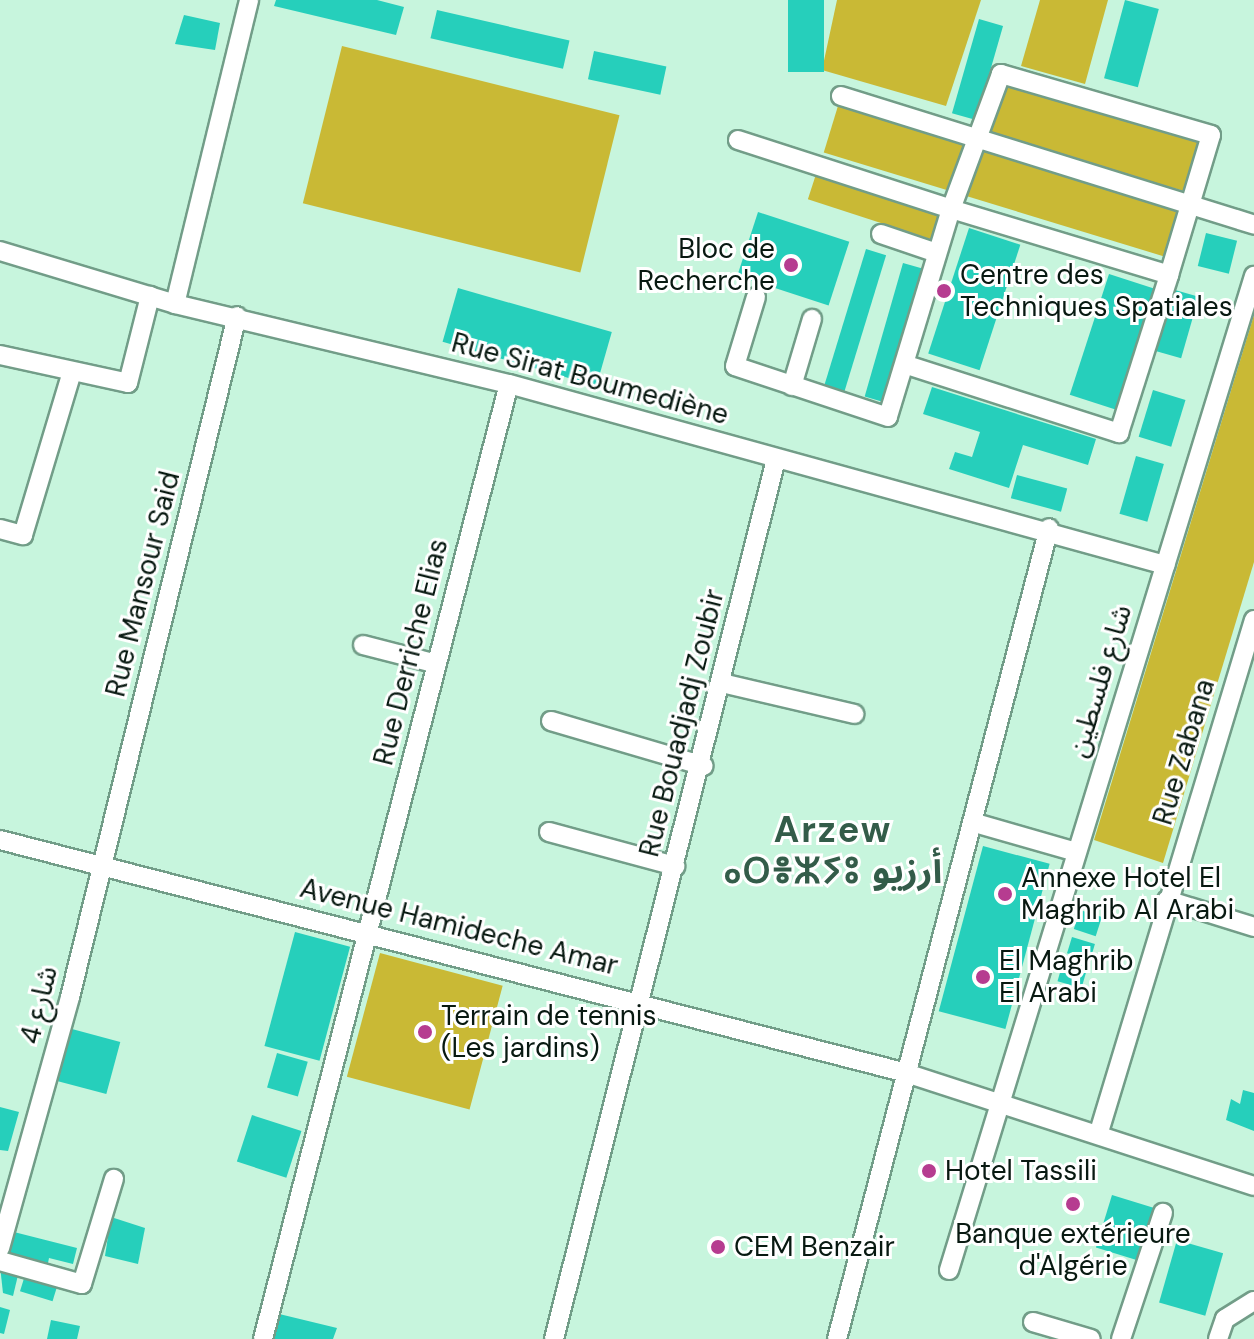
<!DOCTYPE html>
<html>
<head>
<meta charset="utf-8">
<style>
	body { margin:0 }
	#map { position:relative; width:1254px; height:1339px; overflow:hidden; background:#c7f5dd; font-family:"DM Sans","Noto Sans Arabic","Noto Sans Tifinagh",sans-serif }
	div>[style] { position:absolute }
	.green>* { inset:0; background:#c9b935; transform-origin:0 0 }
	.building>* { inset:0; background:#26cfbb; transform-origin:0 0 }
	.roads { filter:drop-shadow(2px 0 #729d88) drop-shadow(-2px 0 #729d88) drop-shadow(0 2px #729d88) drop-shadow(0 -2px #729d88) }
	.minor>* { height:18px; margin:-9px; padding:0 9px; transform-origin:9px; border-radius:9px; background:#fff }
	.dots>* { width:22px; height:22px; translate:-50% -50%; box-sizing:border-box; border:4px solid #fff; border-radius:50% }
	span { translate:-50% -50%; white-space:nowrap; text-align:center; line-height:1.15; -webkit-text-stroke:6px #fff; paint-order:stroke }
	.poi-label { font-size:28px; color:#081911 }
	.right { translate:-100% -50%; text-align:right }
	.left { translate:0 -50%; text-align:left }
	.street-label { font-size:28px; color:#081911 }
	.district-label { font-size:36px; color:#335c49; font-weight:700; letter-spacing:2px }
</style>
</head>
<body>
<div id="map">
	<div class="green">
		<i style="clip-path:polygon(837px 0,981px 0,946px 106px,822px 70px)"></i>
		<i style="clip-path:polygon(1040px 0,1108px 0,1085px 84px,1021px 66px)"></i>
		<i style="left:342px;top:46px;width:286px;height:162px;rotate:14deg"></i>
		<i style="left:1001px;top:74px;width:219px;height:62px;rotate:16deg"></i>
		<i style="left:841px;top:96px;width:368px;height:59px;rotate:17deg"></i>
		<i style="left:819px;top:165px;width:139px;height:36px;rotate:18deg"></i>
		<i style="clip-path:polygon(1254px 315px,1254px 562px,1163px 863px,1094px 840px)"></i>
		<i style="left:380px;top:953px;width:127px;height:128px;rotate:15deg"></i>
	</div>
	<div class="building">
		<i style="clip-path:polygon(276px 0,377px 0,404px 7px,396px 35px,274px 6px)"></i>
		<i style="left:788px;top:0;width:36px;height:72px"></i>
		<i style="left:1125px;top:0;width:35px;height:81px;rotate:15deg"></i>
		<i style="left:437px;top:10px;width:136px;height:29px;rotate:13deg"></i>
		<i style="clip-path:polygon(184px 15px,220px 23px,215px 50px,175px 44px)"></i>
		<i style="left:979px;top:19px;width:25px;height:98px;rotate:16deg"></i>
		<i style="left:594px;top:51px;width:74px;height:29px;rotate:12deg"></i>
		<i style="left:758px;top:212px;width:96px;height:67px;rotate:18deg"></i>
		<i style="left:969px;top:228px;width:54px;height:132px;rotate:18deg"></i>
		<i style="left:1206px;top:233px;width:32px;height:34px;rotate:14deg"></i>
		<i style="left:866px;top:249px;width:21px;height:143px;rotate:17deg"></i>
		<i style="left:903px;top:263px;width:22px;height:139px;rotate:16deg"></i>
		<i style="left:1109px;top:274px;width:48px;height:127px;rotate:18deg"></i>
		<i style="left:458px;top:288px;width:160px;height:56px;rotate:16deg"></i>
		<i style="left:1168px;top:288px;width:32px;height:64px;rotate:16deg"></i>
		<i style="clip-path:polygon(932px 387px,1096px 439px,1088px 465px,1023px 445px,1009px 488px,949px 469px,955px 452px,972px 457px,980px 432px,923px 414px)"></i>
		<i style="left:1153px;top:390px;width:34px;height:49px;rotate:17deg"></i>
		<i style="left:1136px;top:456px;width:29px;height:60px;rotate:16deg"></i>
		<i style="left:1017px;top:475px;width:52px;height:24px;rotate:15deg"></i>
		<i style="left:983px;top:846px;width:69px;height:171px;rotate:15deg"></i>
		<i style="left:1080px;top:910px;width:23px;height:20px;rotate:18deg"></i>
		<i style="left:295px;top:932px;width:57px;height:118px;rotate:15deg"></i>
		<i style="left:1072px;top:937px;width:24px;height:17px;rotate:17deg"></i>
		<i style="left:1063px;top:962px;width:25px;height:20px;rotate:16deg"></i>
		<i style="left:72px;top:1029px;width:50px;height:54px;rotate:15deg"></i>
		<i style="left:277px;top:1053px;width:32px;height:36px;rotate:16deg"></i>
		<i style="clip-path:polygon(1243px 1090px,1254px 1093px,1254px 1131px,1226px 1120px,1231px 1099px,1240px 1104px)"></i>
		<i style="clip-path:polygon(0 1107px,19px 1112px,8px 1151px,0 1150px)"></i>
		<i style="left:252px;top:1115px;width:52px;height:49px;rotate:18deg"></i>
		<i style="left:1112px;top:1195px;width:45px;height:55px;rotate:17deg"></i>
		<i style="clip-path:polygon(111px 1217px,145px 1228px,138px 1264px,105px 1256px)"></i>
		<i style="clip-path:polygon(10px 1231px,77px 1248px,73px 1264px,49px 1258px,47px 1268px,3px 1257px)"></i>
		<i style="left:1177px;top:1240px;width:48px;height:65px;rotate:16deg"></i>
		<i style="clip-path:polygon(0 1266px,19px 1271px,13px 1296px,3px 1293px)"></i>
		<i style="left:25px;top:1275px;width:34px;height:17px;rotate:17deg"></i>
		<i style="clip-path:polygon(0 1307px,10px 1310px,4px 1334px,0 1333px)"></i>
		<i style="clip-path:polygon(271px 1312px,337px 1328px,333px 1339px,265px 1339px)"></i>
		<i style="clip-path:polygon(51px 1320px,80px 1326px,77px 1339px,47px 1339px)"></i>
	</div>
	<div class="roads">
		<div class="minor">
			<i style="left:841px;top:96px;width:433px;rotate:17.3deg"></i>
			<i style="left:738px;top:140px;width:224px;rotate:17.9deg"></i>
			<i style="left:951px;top:209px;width:228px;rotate:16.8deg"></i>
			<i style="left:1169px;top:275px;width:146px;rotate:-73.3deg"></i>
			<i style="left:1211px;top:135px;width:219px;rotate:-163.8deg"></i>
			<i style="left:1001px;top:74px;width:144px;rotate:110.3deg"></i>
			<i style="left:951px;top:209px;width:217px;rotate:106.9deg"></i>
			<i style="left:888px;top:417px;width:161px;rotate:-161.6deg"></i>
			<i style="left:735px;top:366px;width:72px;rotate:-73.1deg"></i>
			<i style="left:881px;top:234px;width:59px;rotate:18.7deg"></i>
			<i style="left:0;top:251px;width:183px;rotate:16.8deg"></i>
			<i style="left:175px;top:304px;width:343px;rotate:13.5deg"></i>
			<i style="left:509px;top:384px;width:681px;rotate:15.42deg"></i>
			<i style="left:175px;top:304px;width:313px;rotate:-76.3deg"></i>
			<i style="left:0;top:355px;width:131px;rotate:12.3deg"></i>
			<i style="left:128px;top:383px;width:90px;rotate:-75.8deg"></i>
			<i style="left:907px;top:365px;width:223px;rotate:17.8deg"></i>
			<i style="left:1119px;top:433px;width:166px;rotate:-72.4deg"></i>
			<i style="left:792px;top:386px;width:70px;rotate:-73.4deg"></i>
			<i style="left:0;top:529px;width:24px;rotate:15deg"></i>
			<i style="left:23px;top:535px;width:167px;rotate:-73.3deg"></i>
			<i style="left:363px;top:645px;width:76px;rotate:14.4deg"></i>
			<i style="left:722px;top:683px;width:136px;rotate:13.2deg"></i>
			<i style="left:551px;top:721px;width:159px;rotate:16.4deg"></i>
			<i style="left:975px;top:823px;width:105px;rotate:16deg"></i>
			<i style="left:549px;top:832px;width:131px;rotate:15.1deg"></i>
			<i style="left:0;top:840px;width:932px;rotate:14.41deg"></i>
			<i style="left:903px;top:1072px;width:369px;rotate:18deg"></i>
			<i style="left:1167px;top:900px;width:91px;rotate:17.2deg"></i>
			<i style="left:1099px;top:1132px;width:535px;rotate:-73.16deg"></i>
			<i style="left:0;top:1248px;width:261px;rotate:-74.4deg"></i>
			<i style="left:70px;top:997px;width:701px;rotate:-76.22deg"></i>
			<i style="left:0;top:1261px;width:85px;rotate:15.7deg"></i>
			<i style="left:82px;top:1284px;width:110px;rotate:-73.1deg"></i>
			<i style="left:949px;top:1270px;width:1040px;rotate:-72.94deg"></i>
			<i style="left:1033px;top:1322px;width:60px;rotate:16.3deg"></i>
			<i style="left:263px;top:1339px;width:986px;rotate:-75.56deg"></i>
			<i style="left:554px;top:1339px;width:908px;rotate:-75.84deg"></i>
			<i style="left:837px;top:1339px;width:838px;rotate:-75.35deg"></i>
			<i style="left:1121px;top:1339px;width:133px;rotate:-71.6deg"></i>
			<i style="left:1218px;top:1339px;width:21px;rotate:-71deg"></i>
			<i style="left:1225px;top:1319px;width:34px;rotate:-32deg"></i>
		</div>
	</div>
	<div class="dots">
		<i style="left:791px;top:265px;background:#b63c90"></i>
		<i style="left:944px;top:291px;background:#b63c90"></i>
		<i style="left:1005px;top:894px;background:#b63c90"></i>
		<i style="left:983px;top:977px;background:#b63c90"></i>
		<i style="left:425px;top:1032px;background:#b63c90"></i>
		<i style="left:929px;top:1171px;background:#b63c90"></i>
		<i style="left:1073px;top:1204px;background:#b63c90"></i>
		<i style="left:718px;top:1247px;background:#b63c90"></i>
	</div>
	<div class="poi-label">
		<span class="right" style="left:775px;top:265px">Bloc de<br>Recherche</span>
		<span class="left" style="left:960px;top:291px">Centre des<br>Techniques Spatiales</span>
		<span class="left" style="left:1021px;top:894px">Annexe Hotel El<br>Maghrib Al Arabi</span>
		<span class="left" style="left:999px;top:977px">El Maghrib<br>El Arabi</span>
		<span class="left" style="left:441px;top:1032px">Terrain de tennis<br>(Les jardins)</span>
		<span class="left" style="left:945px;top:1171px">Hotel Tassili</span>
		<span style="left:1073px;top:1250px">Banque extérieure<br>d'Algérie</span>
		<span class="left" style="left:734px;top:1247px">CEM Benzair</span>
	</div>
	<div class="street-label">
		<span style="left:590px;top:379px;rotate:15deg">Rue Sirat Boumediène</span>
		<span style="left:143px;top:584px;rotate:-76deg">Rue Mansour Said</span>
		<span style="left:411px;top:652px;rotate:-76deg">Rue Derriche Elias</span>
		<span style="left:1100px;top:681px;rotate:-73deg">شارع فلسطين</span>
		<span style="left:682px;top:723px;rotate:-76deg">Rue Bouadjadj Zoubir</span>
		<span style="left:1184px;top:752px;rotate:-73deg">Rue Zabana</span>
		<span style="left:459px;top:927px;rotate:14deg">Avenue Hamideche Amar</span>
		<span style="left:39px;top:1005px;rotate:-76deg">شارع 4</span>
	</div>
	<div class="district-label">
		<span style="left:833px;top:850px">Arzew<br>ⴰⵔⴻⵣⵢⵓ أرزيو</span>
	</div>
</div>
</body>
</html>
